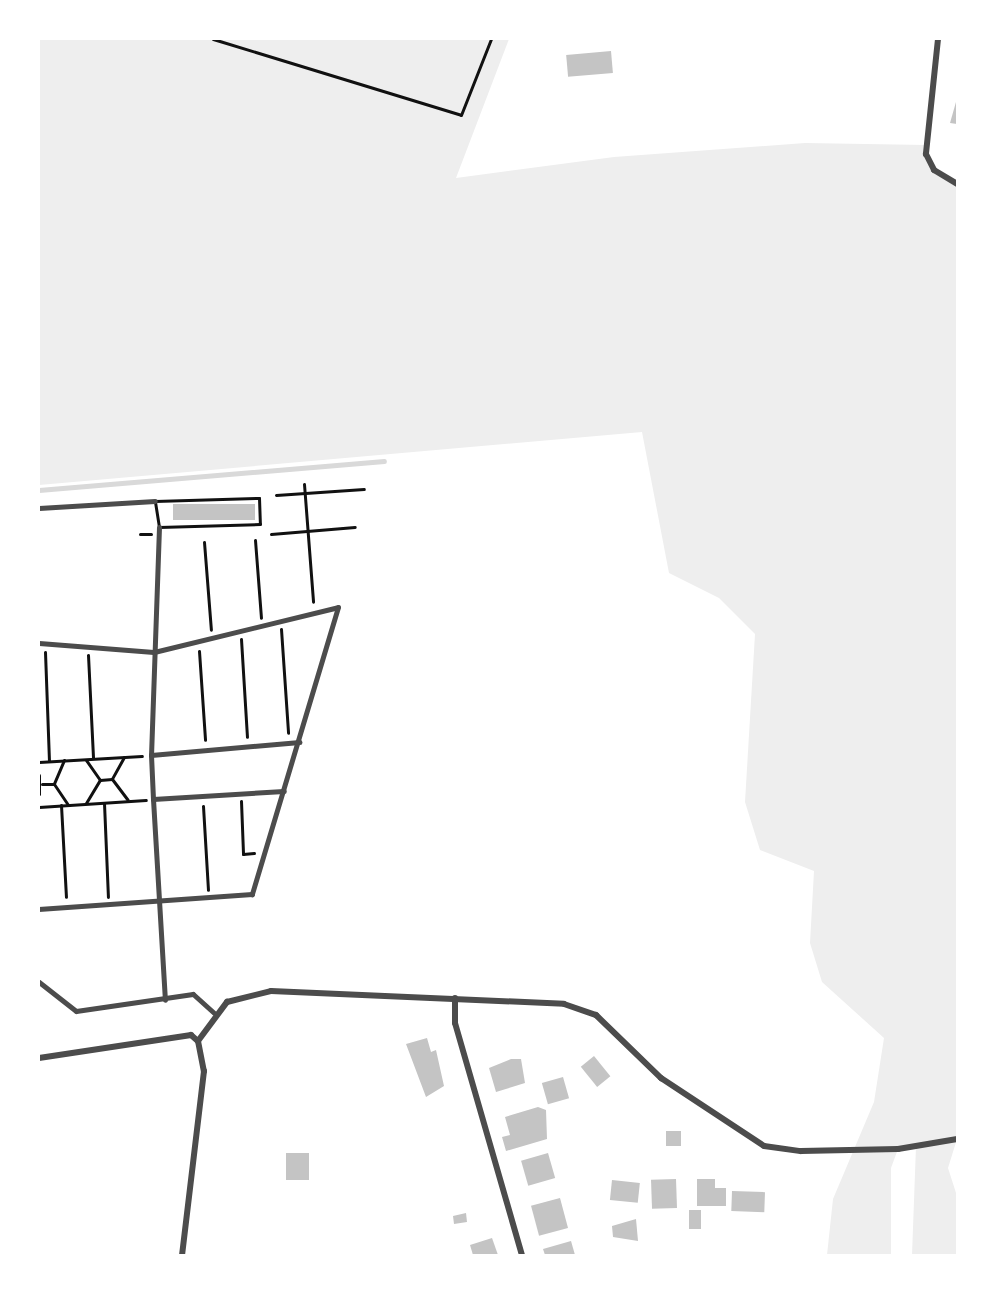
<!DOCTYPE html>
<html>
<head>
<meta charset="utf-8">
<style>
	body { margin:0 }
	#map { position:relative; width:996px; height:1294px; overflow:hidden; background:#fff; font-family:"Libre Baskerville",serif }
	div>[style] { position:absolute }
	.green>* { inset:0; background:#eee }
	.stream>* { height:4.5px; margin:-2.25px; padding:0 2.25px; transform-origin:2.25px; border-radius:2.25px; background:#d9d9d9 }
	.building>* { inset:0; background:#c4c4c4; transform-origin:0 0 }
	.path>* { height:3px; margin:-1.5px; padding:0 1.5px; transform-origin:1.5px; border-radius:1.5px; background:#111 }
	.pedestrian>* { height:5px; margin:-2.5px; padding:0 2.5px; transform-origin:2.5px; border-radius:2.5px; background:#4c4c4c }
	.minor>* { height:6px; margin:-3px; padding:0 3px; transform-origin:3px; border-radius:3px; background:#4c4c4c }
	span { translate:-50% -50%; white-space:nowrap; text-align:center; line-height:1.15; -webkit-text-stroke:6px #fff; paint-order:stroke }
	.frame { position:absolute; inset:0; border:40px solid #fff; pointer-events:none }
</style>
</head>
<body>
<div id="map">
	<div class="green">
		<i style="clip-path:polygon(39px 39px,509px 39px,456px 178px,614px 157px,805px 143px,926px 145px,934px 170px,957px 184px,957px 1139px,948px 1168px,957px 1196px,957px 1255px,912px 1255px,916px 1146px,898px 1149px,891px 1168px,891px 1255px,827px 1255px,833px 1199px,874px 1102px,884px 1038px,822px 982px,810px 943px,814px 871px,760px 850px,745px 802px,755px 634px,719px 598px,669px 573px,642px 432px,39px 485px)"></i>
	</div>
	<div class="stream">
		<i style="left:39px;top:490px;width:346px;rotate:-4.8deg"></i>
	</div>
	<div class="building">
		<i style="left:611px;top:51px;width:22px;height:45px;rotate:85deg"></i>
		<i style="clip-path:polygon(956px 102px,957px 102px,957px 124px,950px 123px)"></i>
		<i style="left:255px;top:504px;width:16px;height:82px;rotate:90deg"></i>
		<i style="clip-path:polygon(427px 1038px,431px 1052px,436px 1050px,444px 1086px,426px 1097px,406px 1044px)"></i>
		<i style="left:594px;top:1056px;width:26px;height:17px;rotate:51deg"></i>
		<i style="clip-path:polygon(511px 1059px,521px 1059px,525px 1083px,496px 1092px,489px 1068px)"></i>
		<i style="left:563px;top:1077px;width:22px;height:22px;rotate:74deg"></i>
		<i style="clip-path:polygon(538px 1107px,546px 1110px,547px 1139px,506px 1151px,502px 1137px,510px 1135px,505px 1117px)"></i>
		<i style="left:666px;top:1131px;width:15px;height:15px"></i>
		<i style="left:286px;top:1153px;width:23px;height:27px"></i>
		<i style="left:548px;top:1153px;width:26px;height:28px;rotate:74deg"></i>
		<i style="left:676px;top:1179px;width:29px;height:25px;rotate:88deg"></i>
		<i style="clip-path:polygon(697px 1179px,715px 1179px,715px 1188px,726px 1188px,726px 1206px,697px 1206px)"></i>
		<i style="left:612px;top:1180px;width:28px;height:20px;rotate:6deg"></i>
		<i style="left:732px;top:1191px;width:33px;height:20px;rotate:2deg"></i>
		<i style="left:560px;top:1198px;width:31px;height:30px;rotate:75deg"></i>
		<i style="left:689px;top:1210px;width:12px;height:19px"></i>
		<i style="clip-path:polygon(466px 1213px,467px 1222px,454px 1224px,453px 1216px)"></i>
		<i style="clip-path:polygon(636px 1219px,638px 1241px,613px 1237px,612px 1226px)"></i>
		<i style="clip-path:polygon(492px 1238px,498px 1255px,473px 1255px,470px 1245px)"></i>
		<i style="clip-path:polygon(571px 1241px,575px 1255px,545px 1255px,543px 1249px)"></i>
	</div>
	<div class="path">
		<i style="left:213px;top:39px;width:259px;rotate:17deg"></i>
		<i style="left:461px;top:115px;width:82px;rotate:-68.5deg"></i>
		<i style="left:304px;top:484px;width:118px;rotate:85.6deg"></i>
		<i style="left:276px;top:495px;width:88px;rotate:-3.9deg"></i>
		<i style="left:259px;top:498px;width:26px;rotate:88deg"></i>
		<i style="left:260px;top:524px;width:101px;rotate:178.3deg"></i>
		<i style="left:159px;top:527px;width:26px;rotate:-99deg"></i>
		<i style="left:155px;top:501px;width:104px;rotate:-1.7deg"></i>
		<i style="left:140px;top:534px;width:11px"></i>
		<i style="left:271px;top:534px;width:84px;rotate:-4.8deg"></i>
		<i style="left:255px;top:540px;width:78px;rotate:85.6deg"></i>
		<i style="left:204px;top:542px;width:88px;rotate:85.5deg"></i>
		<i style="left:281px;top:629px;width:104px;rotate:86.1deg"></i>
		<i style="left:241px;top:639px;width:98px;rotate:86.5deg"></i>
		<i style="left:199px;top:651px;width:89px;rotate:86.1deg"></i>
		<i style="left:45px;top:652px;width:109px;rotate:87.9deg"></i>
		<i style="left:88px;top:655px;width:103px;rotate:87.2deg"></i>
		<i style="left:124px;top:757px;width:25px;rotate:119deg"></i>
		<i style="left:112px;top:779px;width:26px;rotate:53deg"></i>
		<i style="left:64px;top:760px;width:26px;rotate:113deg"></i>
		<i style="left:54px;top:784px;width:25px;rotate:56deg"></i>
		<i style="left:39px;top:762px;width:103px;rotate:-3.3deg"></i>
		<i style="left:39px;top:775px;width:19px;rotate:90deg"></i>
		<i style="left:100px;top:780px;width:12px;rotate:-5deg"></i>
		<i style="left:42px;top:784px;width:12px"></i>
		<i style="left:241px;top:801px;width:53px;rotate:87.8deg"></i>
		<i style="left:243px;top:854px;width:11px;rotate:-5deg"></i>
		<i style="left:86px;top:803px;width:27px;rotate:-59deg"></i>
		<i style="left:100px;top:780px;width:24px;rotate:-125deg"></i>
		<i style="left:104px;top:803px;width:94px;rotate:87.6deg"></i>
		<i style="left:61px;top:805px;width:92px;rotate:86.9deg"></i>
		<i style="left:203px;top:806px;width:84px;rotate:86.6deg"></i>
		<i style="left:39px;top:807px;width:107px;rotate:-3.7deg"></i>
	</div>
	<div class="pedestrian">
		<i style="left:39px;top:508px;width:116px;rotate:-3.5deg"></i>
		<i style="left:159px;top:527px;width:228px;rotate:92deg"></i>
		<i style="left:151px;top:755px;width:149px;rotate:-5deg"></i>
		<i style="left:39px;top:643px;width:115px;rotate:4.5deg"></i>
		<i style="left:154px;top:652px;width:189px;rotate:-13.7deg"></i>
		<i style="left:338px;top:607px;width:300px;rotate:106.7deg"></i>
		<i style="left:252px;top:894px;width:214px;rotate:176deg"></i>
		<i style="left:151px;top:755px;width:44px;rotate:87.4deg"></i>
		<i style="left:153px;top:799px;width:131px;rotate:-3.5deg"></i>
		<i style="left:153px;top:799px;width:201px;rotate:86.6deg"></i>
		<i style="left:39px;top:982px;width:47px;rotate:38.1deg"></i>
		<i style="left:76px;top:1011px;width:118px;rotate:-8.3deg"></i>
		<i style="left:193px;top:994px;width:28px;rotate:42deg"></i>
	</div>
	<div class="minor">
		<i style="left:938px;top:39px;width:116px;rotate:96deg"></i>
		<i style="left:926px;top:154px;width:18px;rotate:63deg"></i>
		<i style="left:934px;top:170px;width:27px;rotate:31deg"></i>
		<i style="left:455px;top:998px;width:25px;rotate:90deg"></i>
		<i style="left:455px;top:1023px;width:241px;rotate:73.9deg"></i>
		<i style="left:198px;top:1041px;width:49px;rotate:-53.4deg"></i>
		<i style="left:227px;top:1002px;width:45px;rotate:-14deg"></i>
		<i style="left:271px;top:991px;width:293px;rotate:2.5deg"></i>
		<i style="left:564px;top:1004px;width:34px;rotate:19deg"></i>
		<i style="left:596px;top:1015px;width:91px;rotate:44.1deg"></i>
		<i style="left:661px;top:1078px;width:123px;rotate:33.4deg"></i>
		<i style="left:764px;top:1146px;width:37px;rotate:8deg"></i>
		<i style="left:801px;top:1151px;width:97px;rotate:-1.2deg"></i>
		<i style="left:898px;top:1149px;width:60px;rotate:-9.6deg"></i>
		<i style="left:39px;top:1058px;width:154px;rotate:-8.6deg"></i>
		<i style="left:191px;top:1035px;width:9px;rotate:41deg"></i>
		<i style="left:198px;top:1041px;width:31px;rotate:79deg"></i>
		<i style="left:204px;top:1071px;width:185px;rotate:96.8deg"></i>
	</div>
	<div class="frame"></div>
</div>
</body>
</html>
